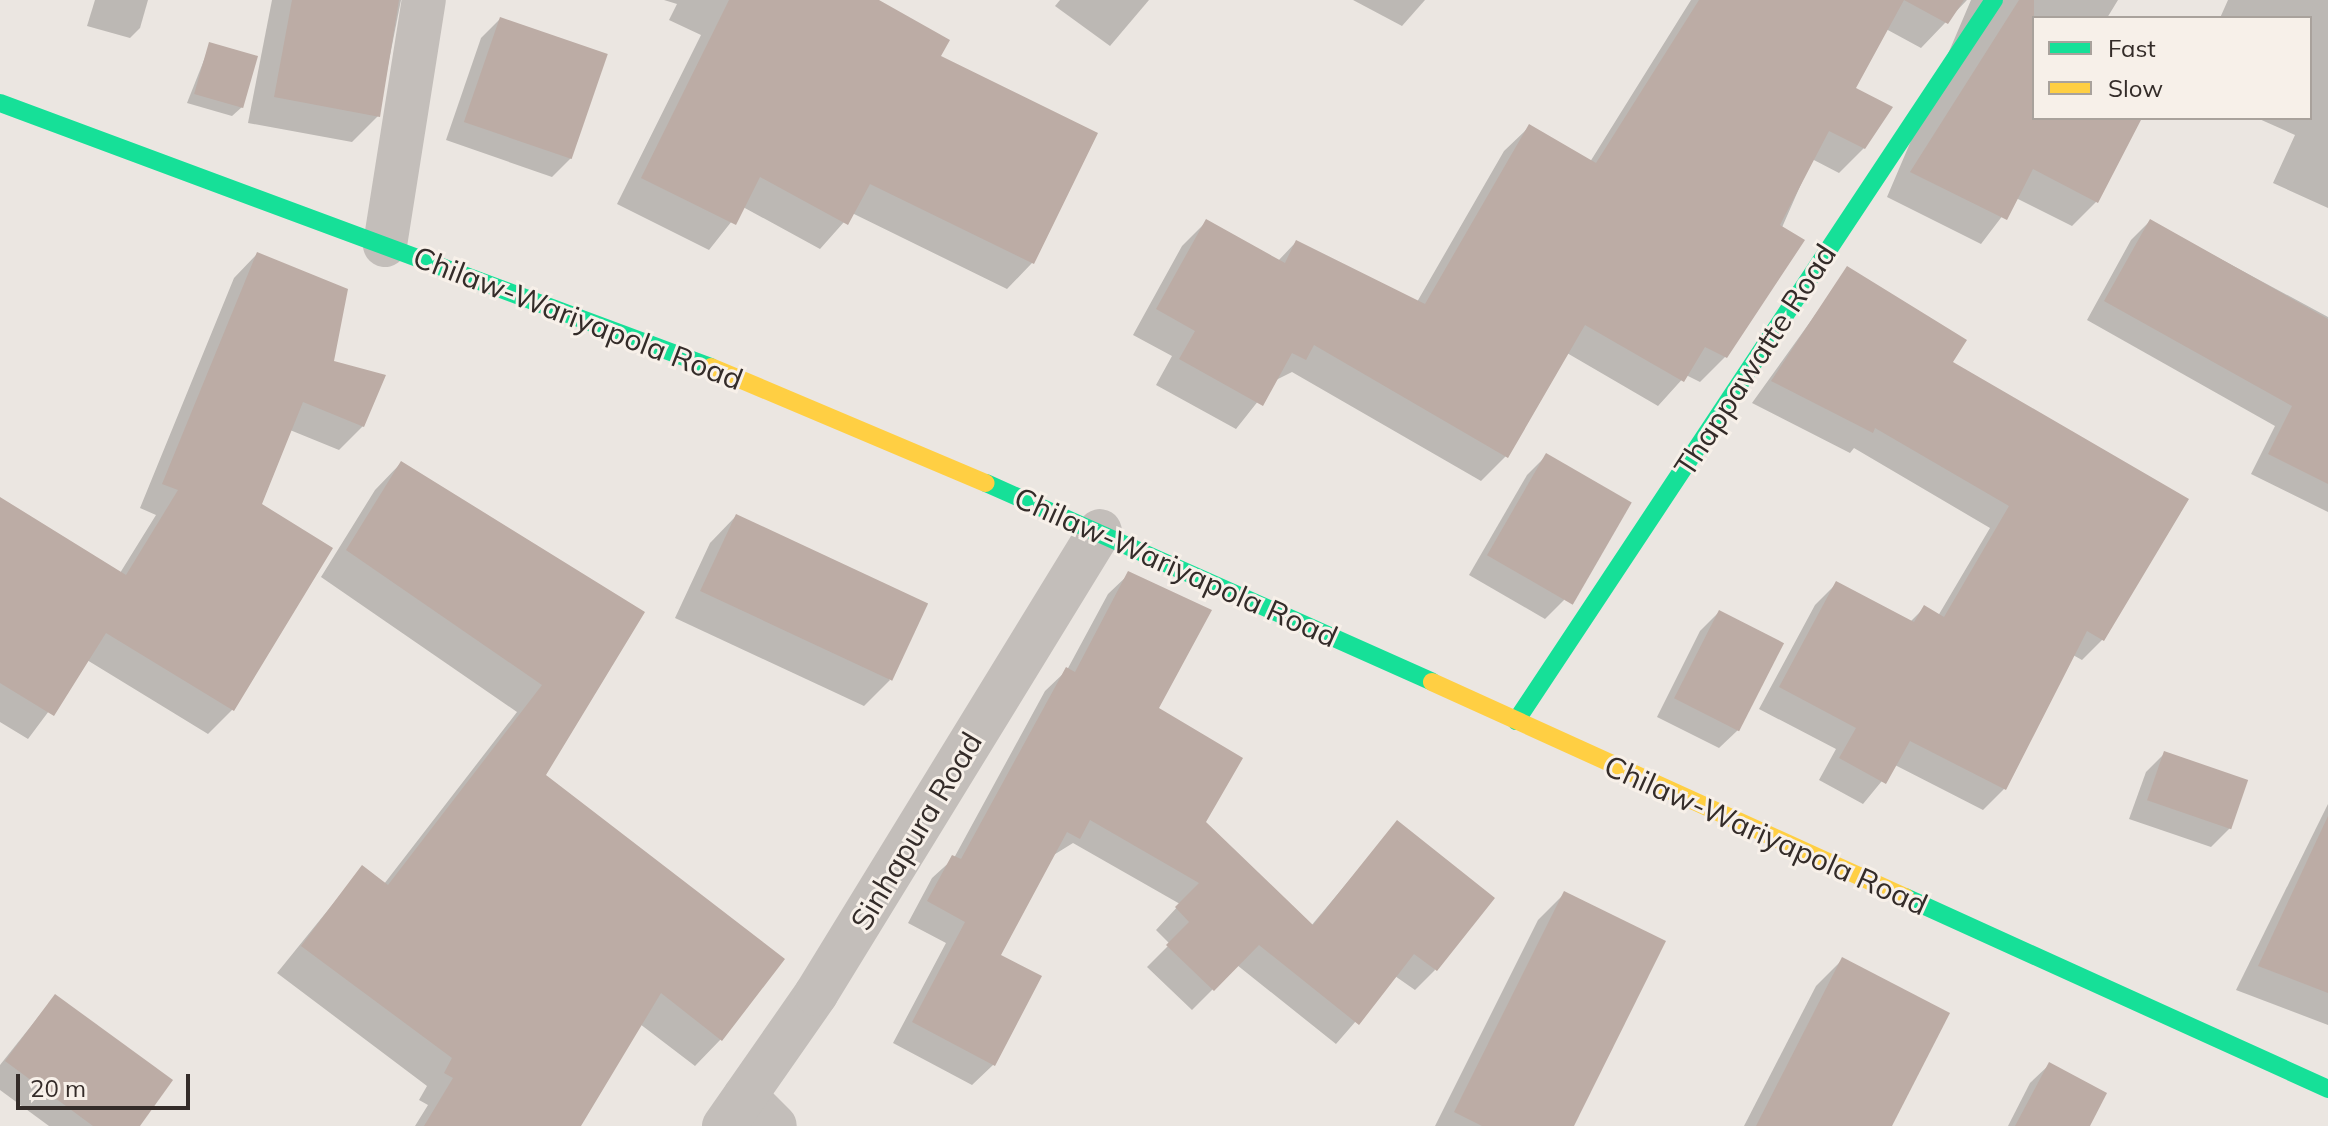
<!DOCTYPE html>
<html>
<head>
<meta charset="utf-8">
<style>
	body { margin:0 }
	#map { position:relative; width:2328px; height:1126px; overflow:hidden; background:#ebe6e1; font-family:Mulish,sans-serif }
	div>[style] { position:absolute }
	.shadow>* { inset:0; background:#0003 }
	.building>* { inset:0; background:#bcaca5; transform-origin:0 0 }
	.street>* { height:44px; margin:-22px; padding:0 22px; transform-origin:22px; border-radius:22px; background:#c3beba }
	.fast>* { height:18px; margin:-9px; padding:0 9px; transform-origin:9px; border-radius:9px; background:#16e098 }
	.slow>* { height:18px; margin:-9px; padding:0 9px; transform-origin:9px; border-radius:9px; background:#ffcf43 }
	span { translate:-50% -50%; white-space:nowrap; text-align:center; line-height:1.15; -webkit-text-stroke:6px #f7f0e9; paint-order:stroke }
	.street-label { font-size:30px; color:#342c29 }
	.legend { position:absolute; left:2032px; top:16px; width:280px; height:104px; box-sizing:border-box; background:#f7f0e9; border:2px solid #a9a29c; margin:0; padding:10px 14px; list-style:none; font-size:24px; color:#342c29 }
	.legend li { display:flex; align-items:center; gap:16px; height:40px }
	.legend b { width:40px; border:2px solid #a9a29c }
	.scale { position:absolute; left:16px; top:1074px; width:174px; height:36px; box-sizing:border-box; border:4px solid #342c29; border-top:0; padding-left:10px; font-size:24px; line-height:28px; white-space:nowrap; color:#342c29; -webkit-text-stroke:6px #f7f0e9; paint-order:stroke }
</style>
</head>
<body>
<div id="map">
	<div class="shadow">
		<i style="clip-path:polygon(95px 0,148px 0,140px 28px,130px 38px,87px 26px)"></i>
		<i style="clip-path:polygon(272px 0,401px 0,378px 116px,352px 142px,248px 123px)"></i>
		<i style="clip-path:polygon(664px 0,875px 0,938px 57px,1095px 134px,1032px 263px,1007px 289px,852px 213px,820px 249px,743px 207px,709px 250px,617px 204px,701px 35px,669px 20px,677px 4px)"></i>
		<i style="clip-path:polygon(1060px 0,1149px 0,1110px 46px,1055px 6px)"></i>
		<i style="clip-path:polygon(1353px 0,1425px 0,1402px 26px)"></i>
		<i style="clip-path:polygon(1691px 0,1967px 0,1921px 48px,1886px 29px,1853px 89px,1864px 148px,1839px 173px,1812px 159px,1725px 357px,1700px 382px,1686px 375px,1658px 406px,1567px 353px,1506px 456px,1481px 481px,1292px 372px,1274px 381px,1236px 429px,1156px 385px,1172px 356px,1133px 335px,1182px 246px,1207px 221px,1278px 261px,1296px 242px,1417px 302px,1504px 151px,1529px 127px,1590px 162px)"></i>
		<i style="clip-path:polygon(1971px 0,2118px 0,2107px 18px,2034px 18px,2034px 118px,2124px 118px,2097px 201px,2072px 226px,2016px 198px,1981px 244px,1887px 197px)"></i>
		<i style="clip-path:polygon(2228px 0,2328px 0,2328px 208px,2273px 183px,2295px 135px,2257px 118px,2310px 118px,2310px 18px,2220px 18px)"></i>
		<i style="clip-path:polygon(500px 19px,571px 158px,552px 177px,446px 140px,481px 38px)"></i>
		<i style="clip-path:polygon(210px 45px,242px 107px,232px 116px,187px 103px)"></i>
		<i style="clip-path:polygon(2150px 221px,2328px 317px,2328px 512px,2251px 474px,2275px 426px,2087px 320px,2131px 240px)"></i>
		<i style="clip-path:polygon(257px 254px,332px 363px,363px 426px,339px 450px,290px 430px,259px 505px,331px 549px,232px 710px,208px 734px,87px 660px,28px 739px,0 722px,0 502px,120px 573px,156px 515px,140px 508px,234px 278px)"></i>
		<i style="clip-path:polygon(1848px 269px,1951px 362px,2103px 639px,2082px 660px,2073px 655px,2004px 789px,1983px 810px,1895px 765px,1863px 804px,1819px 780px,1836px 749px,1759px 709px,1815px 605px,1836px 584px,1910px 622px,1924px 608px,1938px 616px,1990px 528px,1854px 448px,1850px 453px,1752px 403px)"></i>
		<i style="clip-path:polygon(1546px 456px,1564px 600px,1545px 619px,1469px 575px,1527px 475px)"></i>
		<i style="clip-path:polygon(401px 463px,643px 612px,543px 776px,721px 1039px,695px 1066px,640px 1024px,578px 1126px,415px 1126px,428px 1105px,419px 1100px,427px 1086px,277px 973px,362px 868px,384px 884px,517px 712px,321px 577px,375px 490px)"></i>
		<i style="clip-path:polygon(736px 516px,890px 680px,864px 706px,675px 618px,710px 543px)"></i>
		<i style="clip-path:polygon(1129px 574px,1156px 709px,1203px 822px,1311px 926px,1397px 823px,1435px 970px,1415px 990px,1395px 976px,1336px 1044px,1237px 965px,1192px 1010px,1147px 967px,1170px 944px,1156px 930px,1180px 904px,1073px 843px,1052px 856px,999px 956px,993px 1065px,972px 1085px,893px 1043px,946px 943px,908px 923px,932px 878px,954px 858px,1045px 691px,1067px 670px,1108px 594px)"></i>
		<i style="clip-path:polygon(1719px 612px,1738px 730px,1719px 748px,1657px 717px,1700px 631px)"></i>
		<i style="clip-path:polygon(2165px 753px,2230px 828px,2211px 847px,2129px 819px,2146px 772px)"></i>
		<i style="clip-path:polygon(2328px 804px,2328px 1025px,2236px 990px)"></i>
		<i style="clip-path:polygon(1564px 894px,1571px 1126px,1435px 1126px,1538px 920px)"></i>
		<i style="clip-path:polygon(1842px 960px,1890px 1126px,1744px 1126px,1816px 986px)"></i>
		<i style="clip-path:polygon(55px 996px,137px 1126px,49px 1126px,0 1090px,0 1065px)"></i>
		<i style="clip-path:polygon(2049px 1065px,2087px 1126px,2008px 1126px,2030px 1083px)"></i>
	</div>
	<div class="building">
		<i style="clip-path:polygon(292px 0,399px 0,380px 117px,274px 97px)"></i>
		<i style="clip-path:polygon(729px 0,879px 0,950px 40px,941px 56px,1098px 133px,1034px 264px,870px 184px,848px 225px,760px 177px,736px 225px,641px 178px)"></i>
		<i style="clip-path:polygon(1699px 0,1964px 0,1948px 24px,1904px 0,1856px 88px,1893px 107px,1865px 149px,1829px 131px,1780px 225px,1805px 240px,1727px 358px,1705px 347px,1684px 382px,1585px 325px,1508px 458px,1314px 345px,1306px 360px,1292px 353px,1263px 406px,1179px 359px,1195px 331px,1156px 309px,1206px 219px,1285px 263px,1296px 240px,1425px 304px,1529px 124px,1596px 163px)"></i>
		<i style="clip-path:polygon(2019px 0,2034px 0,2034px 118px,2142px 118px,2098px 203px,2033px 169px,2007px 220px,1910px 172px)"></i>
		<i style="left:500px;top:17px;width:114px;height:111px;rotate:19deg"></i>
		<i style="left:209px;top:42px;width:51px;height:54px;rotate:16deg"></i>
		<i style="clip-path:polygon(2150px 219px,2328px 319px,2328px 484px,2268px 454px,2292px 406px,2104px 301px)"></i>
		<i style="clip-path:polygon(257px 252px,348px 289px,334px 361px,386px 375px,364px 427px,303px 402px,262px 504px,333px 548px,234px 711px,106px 633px,54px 716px,0 683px,0 497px,126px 575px,178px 490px,162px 484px)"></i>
		<i style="clip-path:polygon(1847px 266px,1967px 340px,1953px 362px,2189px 499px,2104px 641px,2087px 631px,2006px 790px,1910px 741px,1886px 784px,1839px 758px,1856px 728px,1779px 687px,1836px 581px,1914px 622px,1924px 605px,1944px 617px,2009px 506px,1875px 428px,1873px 433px,1771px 381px)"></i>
		<i style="left:1546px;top:453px;width:99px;height:118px;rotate:30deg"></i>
		<i style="clip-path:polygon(401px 461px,645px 612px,546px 775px,785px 959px,722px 1041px,661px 993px,581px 1126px,424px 1126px,453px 1078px,444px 1073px,452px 1058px,301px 946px,362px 865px,388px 885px,542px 685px,346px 550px)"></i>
		<i style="left:736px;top:514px;width:212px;height:85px;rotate:25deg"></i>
		<i style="clip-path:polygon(1128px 571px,1212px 610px,1159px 708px,1243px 758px,1206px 822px,1313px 925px,1397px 820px,1495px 898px,1437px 971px,1414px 954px,1359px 1025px,1259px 945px,1214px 991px,1166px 945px,1189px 922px,1175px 907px,1199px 883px,1090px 820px,1080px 839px,1067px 832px,1001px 955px,1042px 976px,995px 1066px,912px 1022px,965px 922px,927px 901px,952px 855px,961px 859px,1066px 667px,1075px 672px)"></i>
		<i style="left:1719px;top:610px;width:73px;height:99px;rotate:27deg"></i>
		<i style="left:2164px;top:751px;width:89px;height:52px;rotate:19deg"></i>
		<i style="clip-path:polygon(2328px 816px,2328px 993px,2258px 966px)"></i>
		<i style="clip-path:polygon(1564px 891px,1666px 941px,1574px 1126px,1482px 1126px,1454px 1112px)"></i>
		<i style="clip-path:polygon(1842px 957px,1950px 1013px,1892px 1126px,1756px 1126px)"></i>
		<i style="clip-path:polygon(55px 994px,173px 1080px,140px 1126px,93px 1126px,5px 1061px)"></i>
		<i style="clip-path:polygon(2049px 1062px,2107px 1093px,2090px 1126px,2015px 1126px)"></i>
	</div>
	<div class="street">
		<i style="left:385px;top:245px;width:248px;rotate:-81deg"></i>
		<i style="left:745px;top:1096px;width:42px;rotate:45deg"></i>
		<i style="left:724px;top:1126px;width:161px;rotate:-55.1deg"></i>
		<i style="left:816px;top:994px;width:543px;rotate:-58.48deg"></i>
	</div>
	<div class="fast">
		<i style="left:0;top:103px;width:758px;rotate:20.37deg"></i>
		<i style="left:986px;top:483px;width:488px;rotate:24deg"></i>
		<i style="left:1516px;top:721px;width:865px;rotate:-56.46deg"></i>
		<i style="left:1905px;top:897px;width:465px;rotate:24.4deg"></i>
	</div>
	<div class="slow">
		<i style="left:711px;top:367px;width:298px;rotate:22.9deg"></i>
		<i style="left:1432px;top:682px;width:520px;rotate:24.44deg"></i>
	</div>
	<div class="street-label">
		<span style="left:578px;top:318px;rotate:21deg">Chilaw-Wariyapola Road</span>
		<span style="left:1755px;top:360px;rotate:-57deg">Thappawatte Road</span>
		<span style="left:1176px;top:567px;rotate:24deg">Chilaw-Wariyapola Road</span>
		<span style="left:916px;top:831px;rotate:-59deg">Sinhapura Road</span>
		<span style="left:1766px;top:835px;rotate:24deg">Chilaw-Wariyapola Road</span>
	</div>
	<ul class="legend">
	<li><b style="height:10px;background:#16e098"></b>Fast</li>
	<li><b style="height:10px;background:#ffcf43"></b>Slow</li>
	</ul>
	<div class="scale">20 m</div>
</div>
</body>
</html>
